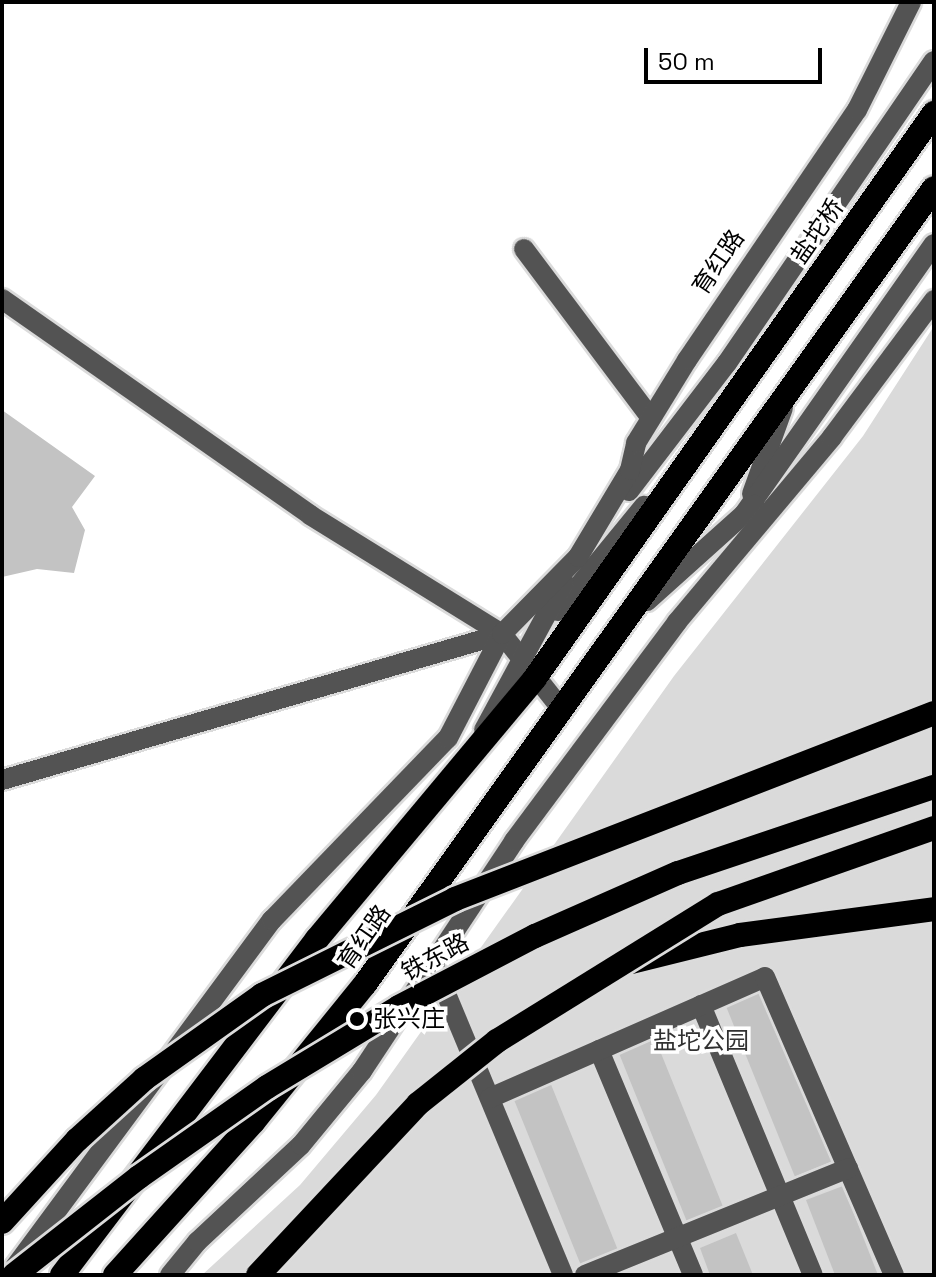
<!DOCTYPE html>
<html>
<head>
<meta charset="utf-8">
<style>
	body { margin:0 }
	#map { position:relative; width:936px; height:1277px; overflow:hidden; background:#fff; font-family:"Space Grotesk","Noto Sans SC",sans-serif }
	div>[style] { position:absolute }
	.green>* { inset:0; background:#dadada }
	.building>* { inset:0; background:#c3c3c3; transform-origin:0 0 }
	.roads { filter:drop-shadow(2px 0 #dbdbdb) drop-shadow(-2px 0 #dbdbdb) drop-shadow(0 2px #dbdbdb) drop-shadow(0 -2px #dbdbdb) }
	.minor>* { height:20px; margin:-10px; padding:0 10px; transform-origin:10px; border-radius:10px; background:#535353 }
	.highway>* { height:24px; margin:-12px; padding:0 12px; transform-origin:12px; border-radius:12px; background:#000 }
	.bridges { filter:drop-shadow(2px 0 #dbdbdb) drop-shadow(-2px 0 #dbdbdb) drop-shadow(0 2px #dbdbdb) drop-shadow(0 -2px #dbdbdb) }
	.highway-bridge>* { height:24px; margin:-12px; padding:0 12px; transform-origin:12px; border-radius:12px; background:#000 }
	.dots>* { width:22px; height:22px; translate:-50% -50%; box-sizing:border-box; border:4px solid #fff; border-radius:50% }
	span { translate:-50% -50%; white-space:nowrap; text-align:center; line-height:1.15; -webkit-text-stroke:7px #fff; paint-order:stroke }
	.street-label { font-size:24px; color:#000 }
	.poi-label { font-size:24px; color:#000 }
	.left { translate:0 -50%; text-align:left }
	.park-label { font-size:24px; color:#313131 }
	.frame { position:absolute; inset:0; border:4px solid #000; pointer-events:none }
	.scale { position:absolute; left:644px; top:48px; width:178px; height:36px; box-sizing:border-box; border:4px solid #000; border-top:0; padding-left:10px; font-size:24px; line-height:28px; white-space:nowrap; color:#000; -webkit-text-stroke:6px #fff; paint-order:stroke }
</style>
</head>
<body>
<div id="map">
	<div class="green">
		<i style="clip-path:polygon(934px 326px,934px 1275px,202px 1275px,300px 1185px,376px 1095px,674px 676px,863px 436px)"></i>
	</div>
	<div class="building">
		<i style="clip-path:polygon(2px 410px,95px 476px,72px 507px,85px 530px,74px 573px,37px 569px,2px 577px)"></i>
		<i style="left:763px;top:991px;width:184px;height:40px;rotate:68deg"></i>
		<i style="left:654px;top:1036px;width:184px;height:39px;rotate:68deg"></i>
		<i style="left:550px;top:1082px;width:184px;height:40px;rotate:68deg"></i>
		<i style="clip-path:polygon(843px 1186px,878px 1275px,835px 1275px,806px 1200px)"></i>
		<i style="clip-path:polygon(736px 1233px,753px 1275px,710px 1275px,700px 1248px)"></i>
	</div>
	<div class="roads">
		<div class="minor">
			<i style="left:524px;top:249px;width:211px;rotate:53.1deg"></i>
			<i style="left:2px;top:299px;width:376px;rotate:35deg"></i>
			<i style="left:310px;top:515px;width:226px;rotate:31.8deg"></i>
			<i style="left:502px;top:634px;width:92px;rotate:51.6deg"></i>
			<i style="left:629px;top:491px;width:161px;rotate:-52.6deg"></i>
			<i style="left:727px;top:363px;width:366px;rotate:-55.6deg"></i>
			<i style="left:752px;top:494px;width:91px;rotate:-70.2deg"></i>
			<i style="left:744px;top:514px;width:330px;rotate:-54.9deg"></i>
			<i style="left:647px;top:601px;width:144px;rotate:-41.9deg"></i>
			<i style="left:558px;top:611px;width:136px;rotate:-50.7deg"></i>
			<i style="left:484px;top:730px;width:168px;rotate:-61.6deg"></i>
			<i style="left:2px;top:780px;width:521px;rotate:-16.28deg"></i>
			<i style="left:437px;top:972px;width:328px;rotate:67.4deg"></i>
			<i style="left:701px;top:1005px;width:292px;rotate:67.5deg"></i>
			<i style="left:599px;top:1050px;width:244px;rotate:67.3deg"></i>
			<i style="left:490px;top:1098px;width:300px;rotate:-23.7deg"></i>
			<i style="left:765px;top:977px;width:325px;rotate:66.6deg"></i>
			<i style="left:15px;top:1267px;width:432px;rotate:-53.5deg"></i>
			<i style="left:272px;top:920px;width:253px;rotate:-46deg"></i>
			<i style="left:448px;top:738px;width:117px;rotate:-62.6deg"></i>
			<i style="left:502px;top:634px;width:108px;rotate:-45.4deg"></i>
			<i style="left:578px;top:557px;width:101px;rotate:-59.1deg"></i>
			<i style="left:630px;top:470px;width:28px;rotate:-77deg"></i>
			<i style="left:636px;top:443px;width:97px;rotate:-58.4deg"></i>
			<i style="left:687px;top:360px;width:302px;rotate:-55.8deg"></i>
			<i style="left:857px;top:110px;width:121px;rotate:-63.4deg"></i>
			<i style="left:170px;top:1275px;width:43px;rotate:-50.7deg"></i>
			<i style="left:197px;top:1242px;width:142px;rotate:-43deg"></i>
			<i style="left:301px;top:1145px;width:96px;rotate:-50.5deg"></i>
			<i style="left:362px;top:1071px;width:276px;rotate:-56.5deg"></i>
			<i style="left:514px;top:841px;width:273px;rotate:-53.3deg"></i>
			<i style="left:677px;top:622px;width:241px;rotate:-50deg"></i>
			<i style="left:832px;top:437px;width:171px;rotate:-53.3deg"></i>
			<i style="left:585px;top:1275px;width:284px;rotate:-22.1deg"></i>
		</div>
		<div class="highway">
			<i style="left:631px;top:962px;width:112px;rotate:-13.9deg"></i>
			<i style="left:740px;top:935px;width:196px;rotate:-7.6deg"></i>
			<i style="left:62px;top:1275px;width:422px;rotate:-52.8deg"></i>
			<i style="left:317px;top:939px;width:340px;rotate:-50.1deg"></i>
			<i style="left:535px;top:678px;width:692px;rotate:-54.77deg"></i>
			<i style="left:115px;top:1275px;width:207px;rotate:-47.9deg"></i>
			<i style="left:254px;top:1121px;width:176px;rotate:-51deg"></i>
			<i style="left:365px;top:984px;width:978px;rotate:-54.44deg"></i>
		</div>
	</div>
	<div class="bridges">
		<div class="highway-bridge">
			<i style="left:2px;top:1222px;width:111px;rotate:-47.6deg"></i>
			<i style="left:77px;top:1140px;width:91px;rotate:-42.3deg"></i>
			<i style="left:144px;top:1079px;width:145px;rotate:-35.4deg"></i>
			<i style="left:262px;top:995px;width:216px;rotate:-26.4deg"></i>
			<i style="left:455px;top:899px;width:514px;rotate:-21.22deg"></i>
			<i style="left:14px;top:1275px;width:159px;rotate:-38.1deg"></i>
			<i style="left:139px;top:1177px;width:156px;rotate:-35.1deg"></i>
			<i style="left:267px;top:1087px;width:154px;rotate:-31.2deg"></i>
			<i style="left:399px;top:1007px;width:153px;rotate:-27.6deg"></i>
			<i style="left:535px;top:936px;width:156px;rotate:-23.8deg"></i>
			<i style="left:678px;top:873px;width:270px;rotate:-18.6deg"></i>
			<i style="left:258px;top:1275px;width:234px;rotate:-46.9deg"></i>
			<i style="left:418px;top:1104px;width:101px;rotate:-38.6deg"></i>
			<i style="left:497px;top:1041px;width:260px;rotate:-31.8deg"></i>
			<i style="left:718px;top:904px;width:229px;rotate:-19.4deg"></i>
		</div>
	</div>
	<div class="dots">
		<i style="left:357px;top:1019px;background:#000"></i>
	</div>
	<div class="street-label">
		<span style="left:817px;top:231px;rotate:-55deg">盐坨桥</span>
		<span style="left:718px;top:262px;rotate:-56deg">育红路</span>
		<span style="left:364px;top:937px;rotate:-55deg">育红路</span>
		<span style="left:435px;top:957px;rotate:-28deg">铁东路</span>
	</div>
	<div class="poi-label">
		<span class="left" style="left:373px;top:1019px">张兴庄</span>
	</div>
	<div class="park-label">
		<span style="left:701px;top:1041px">盐坨公园</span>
	</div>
	<div class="frame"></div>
	<div class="scale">50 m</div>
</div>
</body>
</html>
